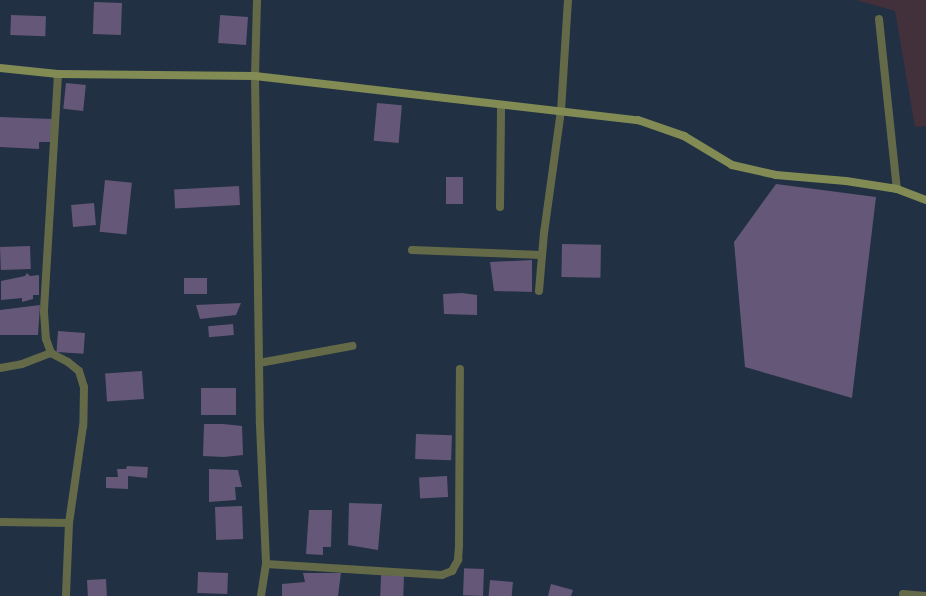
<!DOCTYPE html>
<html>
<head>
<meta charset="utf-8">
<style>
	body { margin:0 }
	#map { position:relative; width:926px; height:596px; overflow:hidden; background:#213043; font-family:"Exo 2",sans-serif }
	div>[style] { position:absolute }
	.education>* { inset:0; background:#42303a }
	.building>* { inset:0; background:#645778; transform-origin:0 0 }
	.street>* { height:8px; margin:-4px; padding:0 4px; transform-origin:4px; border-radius:4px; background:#646a48 }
	.secondary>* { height:8px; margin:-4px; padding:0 4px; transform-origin:4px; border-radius:4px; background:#828b54 }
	span { translate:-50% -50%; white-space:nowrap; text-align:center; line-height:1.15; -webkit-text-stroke:3.5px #213043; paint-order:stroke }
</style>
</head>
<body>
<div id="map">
	<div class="education">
		<i style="clip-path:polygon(856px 0,926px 0,926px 126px,915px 127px,895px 11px)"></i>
	</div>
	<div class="building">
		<i style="left:94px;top:2px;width:28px;height:32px;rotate:2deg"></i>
		<i style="left:11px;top:15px;width:35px;height:20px;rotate:2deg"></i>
		<i style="left:248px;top:17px;width:28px;height:28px;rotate:94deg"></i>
		<i style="left:66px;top:83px;width:20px;height:26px;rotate:6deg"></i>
		<i style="left:377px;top:103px;width:25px;height:38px;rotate:5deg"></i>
		<i style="clip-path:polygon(0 117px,52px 119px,51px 142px,39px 142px,39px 149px,0 147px)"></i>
		<i style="left:446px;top:177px;width:17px;height:27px"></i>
		<i style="left:105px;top:180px;width:27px;height:52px;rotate:6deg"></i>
		<i style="clip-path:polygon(776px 184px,876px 197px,852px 398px,745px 367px,734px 242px)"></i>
		<i style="left:239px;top:186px;width:19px;height:65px;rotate:87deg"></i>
		<i style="left:94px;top:203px;width:22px;height:23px;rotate:85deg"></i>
		<i style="left:562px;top:244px;width:39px;height:33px;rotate:1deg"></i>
		<i style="left:30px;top:246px;width:23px;height:30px;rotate:88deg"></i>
		<i style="clip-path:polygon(532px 260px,532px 292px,494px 291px,490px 262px)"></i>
		<i style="clip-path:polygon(27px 273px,30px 276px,39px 275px,39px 295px,33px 295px,33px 299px,22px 302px,22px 298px,1px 300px,1px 281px,25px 276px)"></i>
		<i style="left:184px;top:278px;width:23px;height:16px"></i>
		<i style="clip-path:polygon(462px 293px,477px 295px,477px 315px,444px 314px,443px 294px)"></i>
		<i style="clip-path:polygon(241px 303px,236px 315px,200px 319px,196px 305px)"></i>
		<i style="clip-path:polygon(40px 305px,38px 335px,0 335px,0 310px)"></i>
		<i style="left:233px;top:324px;width:11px;height:25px;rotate:85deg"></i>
		<i style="left:58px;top:331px;width:27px;height:21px;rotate:4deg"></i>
		<i style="left:142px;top:371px;width:28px;height:37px;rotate:86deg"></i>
		<i style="left:201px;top:388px;width:35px;height:27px"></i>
		<i style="clip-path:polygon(204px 424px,223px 424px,242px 426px,243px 455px,224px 457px,203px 456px)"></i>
		<i style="left:416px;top:434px;width:36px;height:25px;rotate:2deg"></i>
		<i style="clip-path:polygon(127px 466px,148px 467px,147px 478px,128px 476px,128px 489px,106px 488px,106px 477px,118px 477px,117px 469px,126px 469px)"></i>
		<i style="clip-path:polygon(209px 469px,238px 470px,242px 487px,235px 487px,236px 500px,209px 502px)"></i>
		<i style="left:447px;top:476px;width:21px;height:28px;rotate:87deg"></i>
		<i style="clip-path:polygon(349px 503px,382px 504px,378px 550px,348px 545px)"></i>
		<i style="left:242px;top:506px;width:33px;height:27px;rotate:88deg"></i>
		<i style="clip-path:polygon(309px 510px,332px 510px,331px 547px,323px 547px,323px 555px,306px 554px)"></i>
		<i style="left:484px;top:569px;width:27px;height:20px;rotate:92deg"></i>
		<i style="left:198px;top:572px;width:30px;height:21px;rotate:2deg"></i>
		<i style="clip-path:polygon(303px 573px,341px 573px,338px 596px,282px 596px,282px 584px,305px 582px)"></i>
		<i style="left:381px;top:575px;width:23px;height:21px;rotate:2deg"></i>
		<i style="left:106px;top:579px;width:17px;height:19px;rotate:87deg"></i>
		<i style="left:490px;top:580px;width:23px;height:16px;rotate:5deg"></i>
		<i style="clip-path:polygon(551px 584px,573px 590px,571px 596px,548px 596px)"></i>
	</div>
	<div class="street">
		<i style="left:257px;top:0;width:76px;rotate:91.5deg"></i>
		<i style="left:255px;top:76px;width:349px;rotate:89.2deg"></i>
		<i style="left:260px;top:425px;width:139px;rotate:87.5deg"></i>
		<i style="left:266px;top:564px;width:32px;rotate:99deg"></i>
		<i style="left:879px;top:19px;width:171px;rotate:84deg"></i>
		<i style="left:58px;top:74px;width:238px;rotate:93.4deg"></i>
		<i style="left:44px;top:312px;width:27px;rotate:86deg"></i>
		<i style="left:46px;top:339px;width:15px;rotate:70deg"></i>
		<i style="left:51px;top:353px;width:19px;rotate:28deg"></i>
		<i style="left:68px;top:362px;width:14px;rotate:39deg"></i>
		<i style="left:79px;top:371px;width:17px;rotate:73deg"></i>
		<i style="left:84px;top:387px;width:39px;rotate:91deg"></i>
		<i style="left:83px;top:426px;width:98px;rotate:98.2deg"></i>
		<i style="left:69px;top:523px;width:73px;rotate:92.4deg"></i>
		<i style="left:500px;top:207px;width:102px;rotate:-89.4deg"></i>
		<i style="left:412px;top:250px;width:130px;rotate:2.2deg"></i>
		<i style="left:539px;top:291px;width:58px;rotate:-85.1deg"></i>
		<i style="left:544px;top:233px;width:123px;rotate:-82.1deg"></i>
		<i style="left:561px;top:111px;width:111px;rotate:-86.4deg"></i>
		<i style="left:259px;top:363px;width:95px;rotate:-10.4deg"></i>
		<i style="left:0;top:368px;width:22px;rotate:-10deg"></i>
		<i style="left:22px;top:364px;width:31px;rotate:-21deg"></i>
		<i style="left:0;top:522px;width:69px;rotate:0.8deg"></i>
		<i style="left:266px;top:564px;width:176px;rotate:3.6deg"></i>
		<i style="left:442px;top:575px;width:11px;rotate:-22deg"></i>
		<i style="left:452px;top:571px;width:13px;rotate:-61deg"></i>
		<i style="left:458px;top:560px;width:16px;rotate:-86deg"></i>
		<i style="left:459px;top:544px;width:175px;rotate:-89.7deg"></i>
		<i style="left:903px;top:594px;width:23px;rotate:5deg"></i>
	</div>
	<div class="secondary">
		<i style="left:0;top:68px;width:58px;rotate:5.9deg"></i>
		<i style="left:58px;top:74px;width:197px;rotate:0.6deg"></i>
		<i style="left:255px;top:76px;width:386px;rotate:6.6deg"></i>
		<i style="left:638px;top:120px;width:49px;rotate:19.2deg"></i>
		<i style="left:684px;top:136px;width:56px;rotate:31.1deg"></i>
		<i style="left:732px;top:165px;width:45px;rotate:12.8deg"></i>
		<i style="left:776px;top:175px;width:70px;rotate:4.9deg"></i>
		<i style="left:846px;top:181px;width:52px;rotate:8.9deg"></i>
		<i style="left:897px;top:189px;width:31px;rotate:21deg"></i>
	</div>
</div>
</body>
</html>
